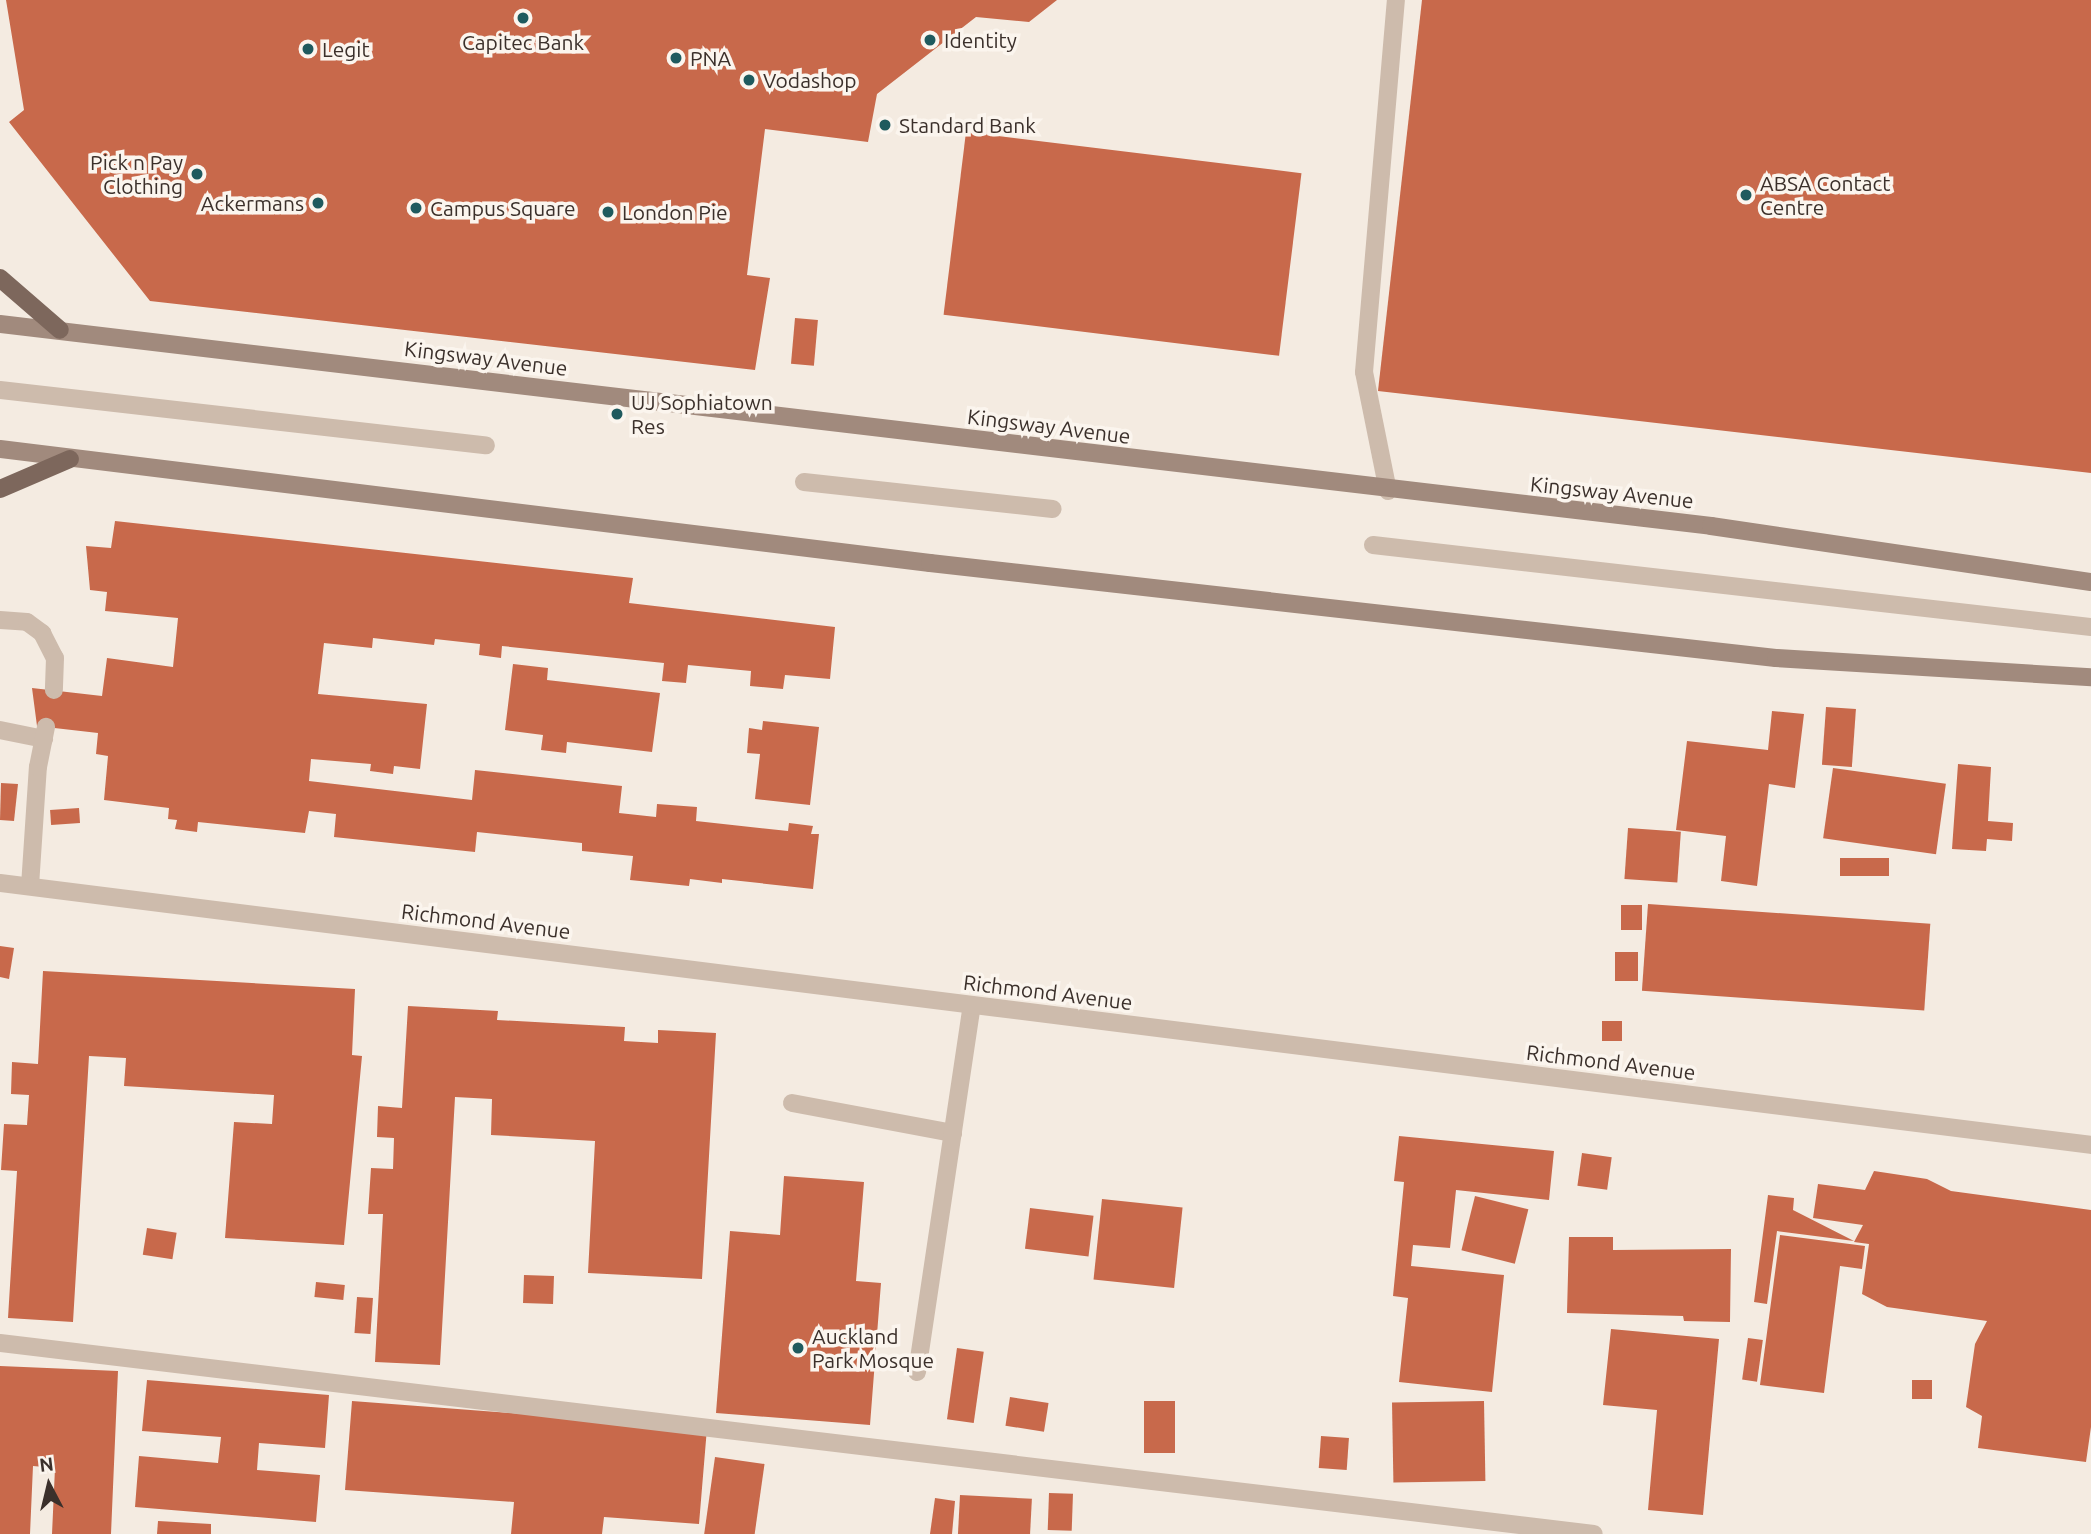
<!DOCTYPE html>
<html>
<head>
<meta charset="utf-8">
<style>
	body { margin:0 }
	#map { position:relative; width:2091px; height:1534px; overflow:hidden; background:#f4ebe1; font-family:Ubuntu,sans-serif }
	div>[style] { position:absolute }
	.building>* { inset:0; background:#c8694b; transform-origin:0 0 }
	.lane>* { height:18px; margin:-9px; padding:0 9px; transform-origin:9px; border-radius:9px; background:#cdbbac }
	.street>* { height:18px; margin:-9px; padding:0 9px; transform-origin:9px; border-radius:9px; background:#cdbbac }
	.secondary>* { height:18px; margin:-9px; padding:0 9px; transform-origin:9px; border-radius:9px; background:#a18a7d }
	.primary>* { height:18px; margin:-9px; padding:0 9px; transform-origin:9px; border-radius:9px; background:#7d675c }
	.dots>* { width:19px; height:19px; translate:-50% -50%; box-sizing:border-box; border:4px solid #fbf5ee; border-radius:50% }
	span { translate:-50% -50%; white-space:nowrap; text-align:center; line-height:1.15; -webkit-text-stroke:7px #fbf5ee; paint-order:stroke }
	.poi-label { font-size:21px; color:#3b302b }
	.left { translate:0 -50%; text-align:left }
	.right { translate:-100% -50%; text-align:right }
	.street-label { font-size:21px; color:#3b302b }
	.north { position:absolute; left:14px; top:1450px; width:70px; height:70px; -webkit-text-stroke:5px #fbf5ee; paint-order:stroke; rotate:353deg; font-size:19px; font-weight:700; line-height:28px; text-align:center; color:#3b302b }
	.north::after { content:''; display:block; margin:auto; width:24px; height:32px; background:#3b302b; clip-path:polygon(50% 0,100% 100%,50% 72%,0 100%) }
</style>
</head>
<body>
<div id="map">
	<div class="building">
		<i style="clip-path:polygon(6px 0,1057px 0,1029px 22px,976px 17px,877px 94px,868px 142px,765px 129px,747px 275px,770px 278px,755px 370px,150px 301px,9px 122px,24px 110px)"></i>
		<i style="clip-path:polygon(1422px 0,2091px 0,2091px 473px,1378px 391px)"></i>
		<i style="left:966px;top:132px;width:338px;height:184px;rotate:7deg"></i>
		<i style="left:795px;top:318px;width:23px;height:46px;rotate:5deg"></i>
		<i style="clip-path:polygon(115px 521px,633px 578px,629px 603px,835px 627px,830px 679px,785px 675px,783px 689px,750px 686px,751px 671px,688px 665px,686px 683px,662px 681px,664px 663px,502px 646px,501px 658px,479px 655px,480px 644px,435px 639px,434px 645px,373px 638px,372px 648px,324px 643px,318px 694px,427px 704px,420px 769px,394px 766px,393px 774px,370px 771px,371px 764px,311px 759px,309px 781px,472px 800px,475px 770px,622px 786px,619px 813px,656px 817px,657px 804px,697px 807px,696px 821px,788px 831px,789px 823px,813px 826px,811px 834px,819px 834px,813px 889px,722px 879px,722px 883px,690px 879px,689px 886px,630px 880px,633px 856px,582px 851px,582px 843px,477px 832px,475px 852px,334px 837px,336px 814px,309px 811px,305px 833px,198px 822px,197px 832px,175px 829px,177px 820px,168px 819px,169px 808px,104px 800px,108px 756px,96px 754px,98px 733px,37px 726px,32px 688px,102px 696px,107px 658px,173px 667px,178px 618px,105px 611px,107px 592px,90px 590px,86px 546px,111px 548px)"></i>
		<i style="clip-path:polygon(513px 664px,548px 668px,547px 680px,660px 693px,652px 752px,567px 742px,566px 753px,541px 750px,543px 735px,505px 730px)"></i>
		<i style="left:1826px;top:707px;width:30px;height:58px;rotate:4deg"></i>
		<i style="clip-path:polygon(1772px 711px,1804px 714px,1795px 788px,1769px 784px,1757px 886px,1721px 881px,1726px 836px,1676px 830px,1687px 741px,1768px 750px)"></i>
		<i style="clip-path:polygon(763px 721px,819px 727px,810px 805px,755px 799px,760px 754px,747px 753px,749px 728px,762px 730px)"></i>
		<i style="clip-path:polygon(1958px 764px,1991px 767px,1988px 821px,2013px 823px,2012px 841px,1987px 839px,1986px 851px,1952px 849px)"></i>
		<i style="left:1833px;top:768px;width:114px;height:71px;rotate:8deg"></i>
		<i style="clip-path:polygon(1px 783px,18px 784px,14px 821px,0 820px)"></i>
		<i style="left:79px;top:808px;width:15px;height:29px;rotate:86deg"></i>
		<i style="left:1628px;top:828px;width:53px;height:51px;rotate:4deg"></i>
		<i style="left:1889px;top:858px;width:18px;height:49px;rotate:90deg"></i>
		<i style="left:1648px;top:904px;width:283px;height:87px;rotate:4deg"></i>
		<i style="left:1621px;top:905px;width:21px;height:25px"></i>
		<i style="clip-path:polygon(0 946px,14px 948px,9px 979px,0 977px)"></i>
		<i style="left:1615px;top:952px;width:23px;height:29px"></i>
		<i style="clip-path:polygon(43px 971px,355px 989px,352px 1055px,362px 1056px,344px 1245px,225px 1238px,234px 1122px,272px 1124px,274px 1095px,124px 1086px,126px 1058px,89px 1056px,73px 1322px,8px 1318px,17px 1171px,1px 1170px,4px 1124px,27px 1125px,29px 1095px,11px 1094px,12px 1062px,38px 1064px)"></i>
		<i style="clip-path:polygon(408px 1006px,498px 1011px,497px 1020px,625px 1027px,624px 1041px,658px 1043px,658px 1030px,716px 1033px,702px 1279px,588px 1273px,595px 1141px,491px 1135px,492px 1099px,455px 1097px,440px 1365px,375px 1362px,383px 1214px,368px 1214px,371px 1168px,393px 1169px,394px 1138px,377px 1137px,378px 1106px,402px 1108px)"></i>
		<i style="left:1622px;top:1021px;width:20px;height:20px;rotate:90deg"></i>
		<i style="clip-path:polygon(1399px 1136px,1554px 1151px,1549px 1200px,1456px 1190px,1450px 1248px,1413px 1245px,1411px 1266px,1504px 1275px,1492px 1392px,1399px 1382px,1408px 1298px,1393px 1296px,1404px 1182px,1394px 1181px)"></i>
		<i style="left:1582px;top:1153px;width:30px;height:33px;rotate:8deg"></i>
		<i style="clip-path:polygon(1874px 1171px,1927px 1179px,1951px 1191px,2091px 1210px,2091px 1427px,2086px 1462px,1978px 1448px,1982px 1416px,1966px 1407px,1975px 1344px,1987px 1321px,1887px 1307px,1862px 1294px,1869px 1244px,1854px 1242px,1863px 1225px,1813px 1218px,1818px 1184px,1865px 1190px)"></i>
		<i style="clip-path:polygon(784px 1176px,864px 1182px,856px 1281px,881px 1283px,870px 1425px,716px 1413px,730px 1231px,780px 1235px)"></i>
		<i style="clip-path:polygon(1768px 1195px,1794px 1198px,1793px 1210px,1854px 1241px,1777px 1231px,1767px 1304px,1754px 1302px)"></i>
		<i style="left:1475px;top:1196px;width:55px;height:56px;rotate:14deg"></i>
		<i style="left:1102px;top:1199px;width:81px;height:81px;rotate:6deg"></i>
		<i style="left:1030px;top:1208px;width:64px;height:41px;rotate:7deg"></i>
		<i style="left:147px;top:1228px;width:30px;height:27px;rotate:9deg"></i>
		<i style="clip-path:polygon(1780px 1235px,1865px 1246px,1862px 1269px,1840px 1266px,1824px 1393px,1760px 1385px)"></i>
		<i style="clip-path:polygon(1569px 1237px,1613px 1237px,1613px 1250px,1731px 1249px,1730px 1322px,1684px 1321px,1683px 1316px,1567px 1313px)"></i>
		<i style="left:524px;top:1275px;width:30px;height:28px;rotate:2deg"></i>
		<i style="left:316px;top:1282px;width:29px;height:15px;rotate:6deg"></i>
		<i style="left:357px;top:1297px;width:16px;height:36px;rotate:4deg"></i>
		<i style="clip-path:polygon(1611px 1329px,1719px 1339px,1703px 1515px,1648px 1510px,1657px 1410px,1603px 1405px)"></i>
		<i style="left:1748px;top:1338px;width:15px;height:42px;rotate:8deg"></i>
		<i style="left:957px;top:1348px;width:27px;height:72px;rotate:8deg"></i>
		<i style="clip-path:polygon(0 1366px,118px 1371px,111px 1534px,52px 1534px,55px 1468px,33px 1466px,30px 1534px,0 1534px)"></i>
		<i style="clip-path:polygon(147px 1380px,329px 1395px,325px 1448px,259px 1443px,257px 1470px,320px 1475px,316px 1522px,135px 1507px,139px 1456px,218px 1463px,221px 1437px,142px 1431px)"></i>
		<i style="left:1912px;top:1380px;width:20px;height:19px"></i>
		<i style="left:1010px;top:1397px;width:39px;height:29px;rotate:9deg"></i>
		<i style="clip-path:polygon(352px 1401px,707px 1428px,699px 1524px,604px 1517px,602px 1534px,511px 1534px,514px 1502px,345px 1490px)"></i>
		<i style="left:1144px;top:1401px;width:31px;height:52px"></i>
		<i style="left:1484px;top:1401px;width:80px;height:92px;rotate:89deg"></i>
		<i style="left:1321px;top:1436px;width:28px;height:32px;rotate:4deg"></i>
		<i style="left:715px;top:1457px;width:50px;height:78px;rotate:8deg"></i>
		<i style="left:1049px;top:1493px;width:24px;height:37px;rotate:2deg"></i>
		<i style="left:960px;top:1495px;width:72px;height:39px;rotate:3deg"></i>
		<i style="clip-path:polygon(935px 1498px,955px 1501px,952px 1534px,930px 1534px)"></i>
		<i style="clip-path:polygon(158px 1521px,211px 1524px,211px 1534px,157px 1534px)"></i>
	</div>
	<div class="lane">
		<i style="left:0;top:390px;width:489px;rotate:6.5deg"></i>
		<i style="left:804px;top:482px;width:250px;rotate:6.2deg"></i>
		<i style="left:1388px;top:491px;width:121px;rotate:-101.4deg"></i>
		<i style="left:1364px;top:372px;width:373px;rotate:-85.1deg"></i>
		<i style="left:1373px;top:545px;width:723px;rotate:6.52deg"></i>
		<i style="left:0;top:620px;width:27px;rotate:4deg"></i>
		<i style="left:27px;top:622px;width:19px;rotate:36deg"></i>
		<i style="left:42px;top:633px;width:28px;rotate:63deg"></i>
		<i style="left:55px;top:658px;width:32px;rotate:92deg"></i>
		<i style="left:0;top:730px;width:45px;rotate:11.6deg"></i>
		<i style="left:30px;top:886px;width:119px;rotate:-86.2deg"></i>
		<i style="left:38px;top:767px;width:41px;rotate:-78.7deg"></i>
		<i style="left:792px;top:1103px;width:164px;rotate:10.6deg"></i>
		<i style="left:917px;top:1372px;width:371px;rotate:-81.5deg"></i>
	</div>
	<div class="street">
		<i style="left:0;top:883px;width:2107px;rotate:7.14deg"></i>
		<i style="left:0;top:1343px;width:1605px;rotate:6.83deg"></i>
	</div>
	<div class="secondary">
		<i style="left:0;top:324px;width:1723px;rotate:6.73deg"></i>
		<i style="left:1711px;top:526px;width:384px;rotate:8.4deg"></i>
		<i style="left:0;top:449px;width:937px;rotate:6.99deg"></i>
		<i style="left:930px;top:563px;width:851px;rotate:6.41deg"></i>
		<i style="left:1776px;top:658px;width:316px;rotate:3.5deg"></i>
	</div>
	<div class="primary">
		<i style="left:0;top:278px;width:79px;rotate:40.9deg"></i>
		<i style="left:0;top:489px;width:76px;rotate:-23.2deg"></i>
	</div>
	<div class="dots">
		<i style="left:523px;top:18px;background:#1f5a5e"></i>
		<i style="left:930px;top:40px;background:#1f5a5e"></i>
		<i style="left:308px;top:49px;background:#1f5a5e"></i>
		<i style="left:676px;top:58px;background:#1f5a5e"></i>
		<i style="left:749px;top:80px;background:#1f5a5e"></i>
		<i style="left:885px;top:125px;background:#1f5a5e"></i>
		<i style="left:197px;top:174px;background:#1f5a5e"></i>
		<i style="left:1746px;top:195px;background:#1f5a5e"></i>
		<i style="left:318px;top:203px;background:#1f5a5e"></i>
		<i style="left:416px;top:208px;background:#1f5a5e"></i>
		<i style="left:608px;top:212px;background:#1f5a5e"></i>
		<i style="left:617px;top:414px;background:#1f5a5e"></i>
		<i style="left:798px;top:1348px;background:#1f5a5e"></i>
	</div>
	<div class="poi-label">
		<span class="left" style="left:944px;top:40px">Identity</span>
		<span style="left:523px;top:42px">Capitec Bank</span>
		<span class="left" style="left:322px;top:49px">Legit</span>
		<span class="left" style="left:690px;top:58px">PNA</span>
		<span class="left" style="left:763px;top:80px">Vodashop</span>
		<span class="left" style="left:899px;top:125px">Standard Bank</span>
		<span class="right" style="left:183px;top:174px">Pick n Pay<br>Clothing</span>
		<span class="left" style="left:1760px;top:195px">ABSA Contact<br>Centre</span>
		<span class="right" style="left:304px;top:203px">Ackermans</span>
		<span class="left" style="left:430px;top:208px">Campus Square</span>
		<span class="left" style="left:622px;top:212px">London Pie</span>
		<span class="left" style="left:631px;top:414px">UJ Sophiatown<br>Res</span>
		<span class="left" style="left:812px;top:1348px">Auckland<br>Park Mosque</span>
	</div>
	<div class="street-label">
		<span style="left:486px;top:358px;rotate:7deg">Kingsway Avenue</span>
		<span style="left:1049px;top:426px;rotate:7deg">Kingsway Avenue</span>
		<span style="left:1612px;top:492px;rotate:6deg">Kingsway Avenue</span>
		<span style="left:486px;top:921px;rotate:7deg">Richmond Avenue</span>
		<span style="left:1048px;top:992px;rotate:7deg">Richmond Avenue</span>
		<span style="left:1611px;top:1062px;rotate:7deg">Richmond Avenue</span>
	</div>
	<div class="north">N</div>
</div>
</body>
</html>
